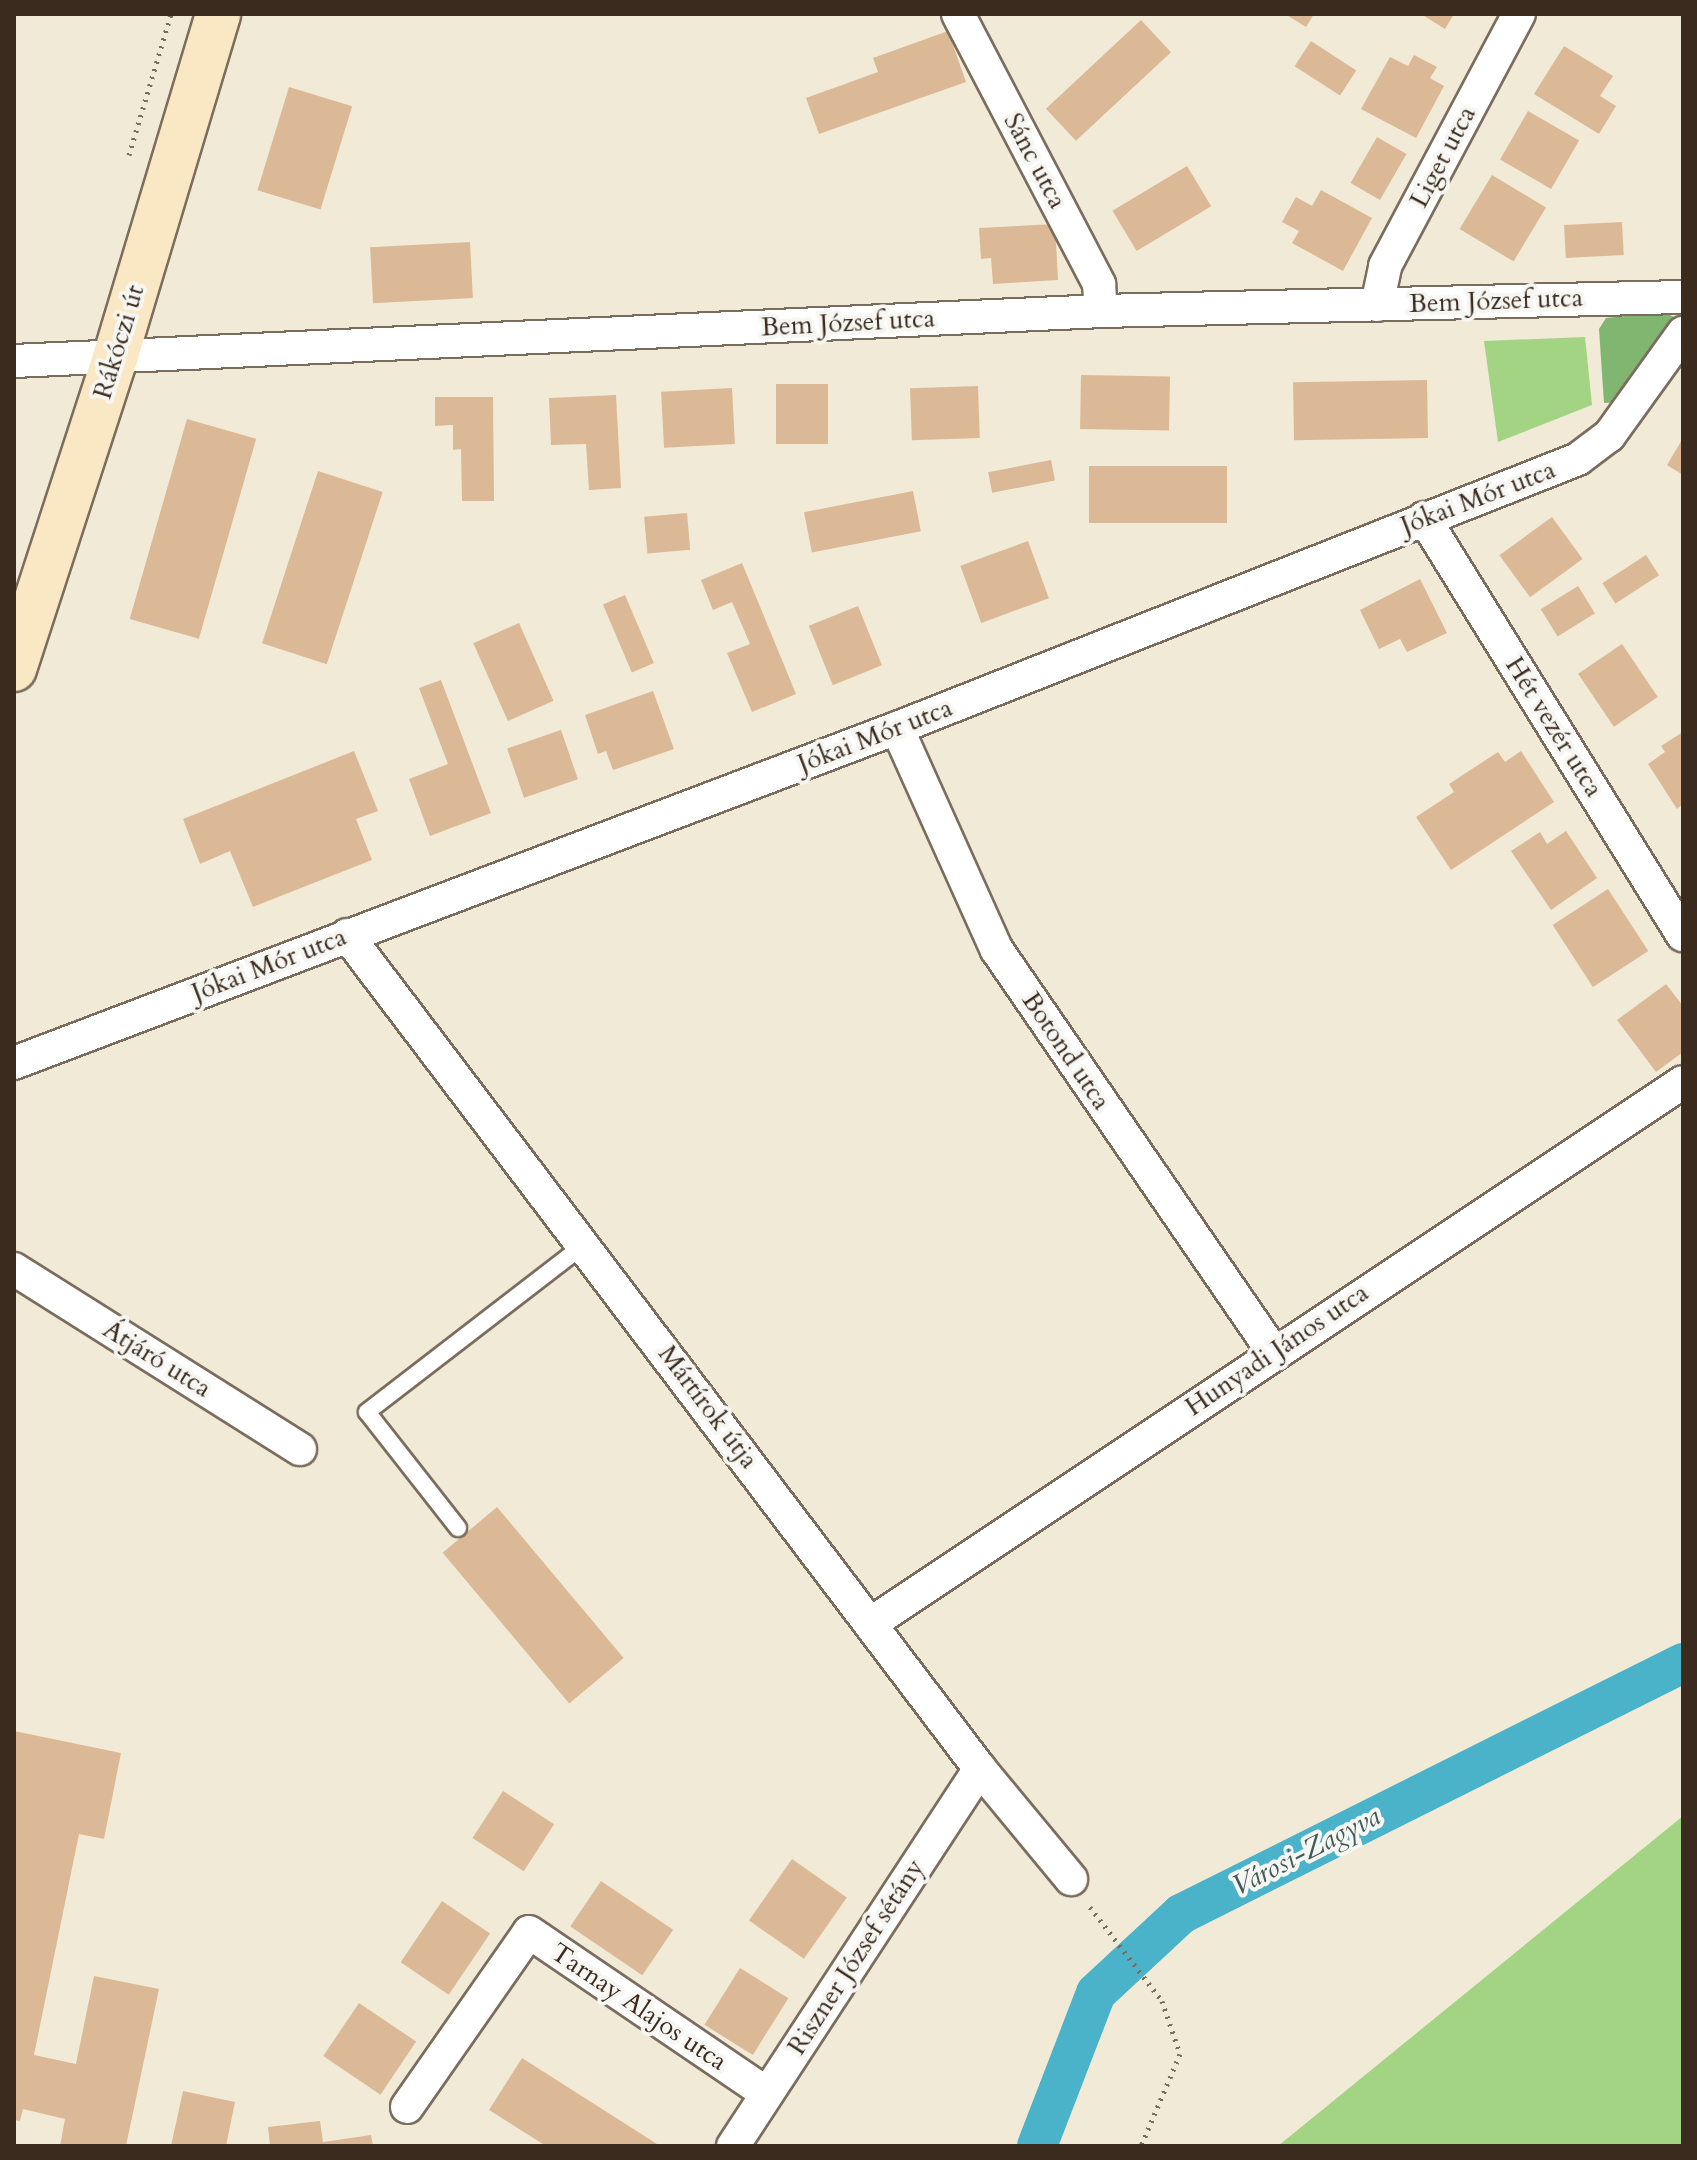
<!DOCTYPE html>
<html>
<head>
<meta charset="utf-8">
<style>
	body { margin:0 }
	#map { position:relative; width:1697px; height:2160px; overflow:hidden; background:#f1ead6; font-family:Cardo,serif }
	div>[style] { position:absolute }
	.green>* { inset:0; background:#a2d483 }
	.forest>* { inset:0; background:#81b671 }
	.canal>* { height:40px; margin:-20px; padding:0 20px; transform-origin:20px; border-radius:20px; background:#4ab2c9 }
	.building>* { inset:0; background:#dcb996; transform-origin:0 0 }
	.path>* { height:5px; margin-top:-2.5px; transform-origin:0; background:repeating-linear-gradient(90deg,#7b6d5e 0 2px,transparent 0 8px) }
	.roads { filter:drop-shadow(2px 0 #7b6d5e) drop-shadow(-2px 0 #7b6d5e) drop-shadow(0 2px #7b6d5e) drop-shadow(0 -2px #7b6d5e) }
	.lane>* { height:16px; margin:-8px; padding:0 8px; transform-origin:8px; border-radius:8px; background:#fff }
	.street>* { height:32px; margin:-16px; padding:0 16px; transform-origin:16px; border-radius:16px; background:#fff }
	.secondary>* { height:44px; margin:-22px; padding:0 22px; transform-origin:22px; border-radius:22px; background:#fae7c3 }
	span { translate:-50% -50%; white-space:nowrap; text-align:center; line-height:1.15; -webkit-text-stroke:8px #f6f6f2; paint-order:stroke }
	.street-label { font-size:26px; color:#3b2a1e }
	.water-label { font-size:28px; color:#405a5a; font-style:italic }
	.frame { position:absolute; inset:0; border:16px solid #3b2a1e; pointer-events:none }
</style>
</head>
<body>
<div id="map">
	<div class="green">
		<i style="clip-path:polygon(1585px 337px,1592px 405px,1498px 442px,1484px 341px)"></i>
		<i style="clip-path:polygon(1683px 1816px,1683px 2146px,1278px 2146px)"></i>
	</div>
	<div class="forest">
		<i style="clip-path:polygon(1664px 312px,1676px 318px,1638px 384px,1623px 402px,1604px 403px,1599px 329px,1606px 318px)"></i>
	</div>
	<div class="canal">
		<i style="left:1037px;top:2146px;width:164px;rotate:-68.9deg"></i>
		<i style="left:1096px;top:1993px;width:116px;rotate:-42.9deg"></i>
		<i style="left:1181px;top:1914px;width:561px;rotate:-26.57deg"></i>
	</div>
	<div class="building">
		<i style="clip-path:polygon(1285px 14px,1314px 14px,1306px 27px)"></i>
		<i style="clip-path:polygon(1421px 14px,1454px 14px,1445px 29px)"></i>
		<i style="left:1141px;top:20px;width:44px;height:130px;rotate:47deg"></i>
		<i style="clip-path:polygon(948px 31px,966px 82px,819px 134px,806px 98px,878px 72px,873px 58px)"></i>
		<i style="left:1311px;top:41px;width:54px;height:30px;rotate:33deg"></i>
		<i style="clip-path:polygon(1564px 46px,1613px 76px,1600px 96px,1616px 106px,1599px 134px,1534px 94px)"></i>
		<i style="clip-path:polygon(1414px 55px,1437px 67px,1430px 78px,1444px 86px,1416px 138px,1361px 109px,1390px 57px,1408px 66px)"></i>
		<i style="left:289px;top:87px;width:66px;height:108px;rotate:17deg"></i>
		<i style="left:1528px;top:111px;width:59px;height:56px;rotate:30deg"></i>
		<i style="left:1377px;top:137px;width:34px;height:53px;rotate:30deg"></i>
		<i style="left:1187px;top:166px;width:47px;height:87px;rotate:59deg"></i>
		<i style="left:1492px;top:175px;width:63px;height:63px;rotate:31deg"></i>
		<i style="clip-path:polygon(1321px 190px,1372px 218px,1343px 271px,1292px 243px,1299px 231px,1282px 222px,1296px 197px,1312px 206px)"></i>
		<i style="left:1622px;top:222px;width:33px;height:58px;rotate:87deg"></i>
		<i style="clip-path:polygon(1055px 224px,1058px 280px,993px 284px,991px 258px,981px 259px,979px 228px)"></i>
		<i style="left:470px;top:242px;width:56px;height:100px;rotate:87deg"></i>
		<i style="left:1081px;top:375px;width:89px;height:54px;rotate:1deg"></i>
		<i style="left:1427px;top:380px;width:58px;height:134px;rotate:89deg"></i>
		<i style="left:776px;top:384px;width:52px;height:60px"></i>
		<i style="left:978px;top:386px;width:52px;height:68px;rotate:88deg"></i>
		<i style="left:732px;top:388px;width:56px;height:71px;rotate:87deg"></i>
		<i style="clip-path:polygon(616px 395px,621px 488px,589px 490px,586px 444px,551px 445px,549px 398px)"></i>
		<i style="clip-path:polygon(435px 397px,493px 397px,494px 501px,462px 501px,461px 449px,453px 450px,453px 425px,435px 426px)"></i>
		<i style="left:187px;top:419px;width:72px;height:208px;rotate:16deg"></i>
		<i style="clip-path:polygon(1683px 438px,1683px 475px,1667px 465px)"></i>
		<i style="left:1051px;top:460px;width:21px;height:64px;rotate:79deg"></i>
		<i style="left:1227px;top:466px;width:57px;height:138px;rotate:90deg"></i>
		<i style="left:318px;top:471px;width:68px;height:181px;rotate:18deg"></i>
		<i style="left:913px;top:491px;width:41px;height:111px;rotate:79deg"></i>
		<i style="left:687px;top:513px;width:37px;height:43px;rotate:85deg"></i>
		<i style="left:1552px;top:517px;width:52px;height:65px;rotate:54deg"></i>
		<i style="left:1028px;top:541px;width:61px;height:72px;rotate:70deg"></i>
		<i style="left:1646px;top:555px;width:24px;height:52px;rotate:57deg"></i>
		<i style="clip-path:polygon(742px 563px,796px 694px,752px 712px,727px 653px,750px 644px,732px 602px,713px 610px,701px 580px)"></i>
		<i style="clip-path:polygon(1420px 579px,1447px 633px,1407px 652px,1400px 639px,1379px 649px,1360px 610px)"></i>
		<i style="left:1578px;top:586px;width:32px;height:44px;rotate:58deg"></i>
		<i style="left:625px;top:595px;width:74px;height:24px;rotate:67deg"></i>
		<i style="left:858px;top:606px;width:64px;height:53px;rotate:68deg"></i>
		<i style="left:519px;top:623px;width:85px;height:50px;rotate:66deg"></i>
		<i style="left:1622px;top:644px;width:64px;height:53px;rotate:56deg"></i>
		<i style="clip-path:polygon(441px 680px,491px 813px,430px 836px,409px 779px,448px 764px,419px 688px)"></i>
		<i style="clip-path:polygon(653px 691px,674px 749px,613px 770px,606px 751px,598px 754px,585px 715px)"></i>
		<i style="left:561px;top:730px;width:52px;height:57px;rotate:71deg"></i>
		<i style="clip-path:polygon(1683px 732px,1683px 804px,1677px 809px,1648px 764px,1665px 752px,1661px 746px)"></i>
		<i style="clip-path:polygon(354px 751px,378px 811px,356px 819px,372px 860px,253px 907px,230px 851px,200px 864px,183px 819px)"></i>
		<i style="clip-path:polygon(1521px 751px,1554px 802px,1451px 870px,1416px 817px,1454px 792px,1449px 784px,1498px 752px,1505px 762px)"></i>
		<i style="clip-path:polygon(1566px 831px,1597px 878px,1551px 910px,1511px 851px,1540px 832px,1547px 844px)"></i>
		<i style="left:1608px;top:889px;width:74px;height:66px;rotate:57deg"></i>
		<i style="clip-path:polygon(1666px 984px,1683px 1006px,1683px 1052px,1656px 1072px,1617px 1020px)"></i>
		<i style="left:497px;top:1507px;width:197px;height:71px;rotate:50deg"></i>
		<i style="clip-path:polygon(14px 1731px,121px 1753px,104px 1839px,79px 1834px,34px 2055px,76px 2064px,94px 1976px,159px 1989px,126px 2146px,60px 2146px,65px 2119px,23px 2109px,20px 2121px,14px 2120px)"></i>
		<i style="left:503px;top:1791px;width:61px;height:56px;rotate:33deg"></i>
		<i style="left:792px;top:1859px;width:67px;height:75px;rotate:35deg"></i>
		<i style="left:601px;top:1881px;width:87px;height:55px;rotate:34deg"></i>
		<i style="left:442px;top:1901px;width:58px;height:74px;rotate:34deg"></i>
		<i style="left:740px;top:1968px;width:57px;height:67px;rotate:32deg"></i>
		<i style="left:359px;top:2003px;width:69px;height:64px;rotate:34deg"></i>
		<i style="clip-path:polygon(522px 2058px,657px 2144px,655px 2146px,546px 2146px,489px 2110px)"></i>
		<i style="clip-path:polygon(183px 2091px,235px 2102px,226px 2146px,171px 2146px)"></i>
		<i style="clip-path:polygon(320px 2121px,323px 2142px,371px 2135px,373px 2146px,270px 2146px,268px 2127px)"></i>
	</div>
	<div class="path">
		<i style="left:129px;top:155px;width:147px;rotate:-73.4deg"></i>
		<i style="left:1090px;top:1907px;width:118px;rotate:52.5deg"></i>
		<i style="left:1162px;top:2001px;width:56px;rotate:71.2deg"></i>
		<i style="left:1180px;top:2054px;width:100px;rotate:113deg"></i>
	</div>
	<div class="roads">
		<div class="lane">
			<i style="left:458px;top:1528px;width:147px;rotate:-128.1deg"></i>
			<i style="left:367px;top:1412px;width:274px;rotate:-37.6deg"></i>
		</div>
		<div class="street">
			<i style="left:958px;top:14px;width:305px;rotate:62.4deg"></i>
			<i style="left:1099px;top:284px;width:27px;rotate:86deg"></i>
			<i style="left:1377px;top:305px;width:40px;rotate:-78deg"></i>
			<i style="left:1385px;top:266px;width:285px;rotate:-62deg"></i>
			<i style="left:14px;top:361px;width:1088px;rotate:-2.63deg"></i>
			<i style="left:1101px;top:311px;width:582px;rotate:-1.38deg"></i>
			<i style="left:1424px;top:518px;width:491px;rotate:58.2deg"></i>
			<i style="left:897px;top:728px;width:243px;rotate:65.8deg"></i>
			<i style="left:997px;top:950px;width:488px;rotate:55.5deg"></i>
			<i style="left:347px;top:935px;width:1047px;rotate:52.8deg"></i>
			<i style="left:980px;top:1769px;width:143px;rotate:50.4deg"></i>
			<i style="left:14px;top:1063px;width:944px;rotate:-20.78deg"></i>
			<i style="left:897px;top:728px;width:732px;rotate:-21.55deg"></i>
			<i style="left:1578px;top:459px;width:39px;rotate:-37deg"></i>
			<i style="left:1609px;top:436px;width:127px;rotate:-54.3deg"></i>
			<i style="left:14px;top:1269px;width:338px;rotate:32.2deg"></i>
			<i style="left:873px;top:1622px;width:973px;rotate:-33.69deg"></i>
			<i style="left:407px;top:2107px;width:213px;rotate:-55.1deg"></i>
			<i style="left:529px;top:1932px;width:287px;rotate:34.2deg"></i>
			<i style="left:733px;top:2146px;width:451px;rotate:-56.8deg"></i>
		</div>
		<div class="secondary">
			<i style="left:14px;top:669px;width:327px;rotate:-72deg"></i>
			<i style="left:115px;top:358px;width:359px;rotate:-73.3deg"></i>
		</div>
	</div>
	<div class="street-label">
		<span style="left:1443px;top:157px;rotate:-62deg">Liget utca</span>
		<span style="left:1035px;top:161px;rotate:62deg">Sánc utca</span>
		<span style="left:1496px;top:301px;rotate:-2deg">Bem József utca</span>
		<span style="left:848px;top:323px;rotate:-3deg">Bem József utca</span>
		<span style="left:119px;top:342px;rotate:-73deg">Rákóczi út</span>
		<span style="left:1478px;top:498px;rotate:-21deg">Jókai Mór utca</span>
		<span style="left:1554px;top:727px;rotate:58deg">Hét vezér utca</span>
		<span style="left:875px;top:736px;rotate:-21deg">Jókai Mór utca</span>
		<span style="left:269px;top:965px;rotate:-21deg">Jókai Mór utca</span>
		<span style="left:1066px;top:1051px;rotate:56deg">Botond utca</span>
		<span style="left:1277px;top:1350px;rotate:-34deg">Hunyadi János utca</span>
		<span style="left:157px;top:1359px;rotate:32deg">Átjáró utca</span>
		<span style="left:708px;top:1407px;rotate:53deg">Mártírok útja</span>
		<span style="left:856px;top:1957px;rotate:-57deg">Riszner József sétány</span>
		<span style="left:639px;top:2007px;rotate:34deg">Tarnay Alajos utca</span>
	</div>
	<div class="water-label">
		<span style="left:1306px;top:1851px;rotate:-27deg">Városi-Zagyva</span>
	</div>
	<div class="frame"></div>
</div>
</body>
</html>
